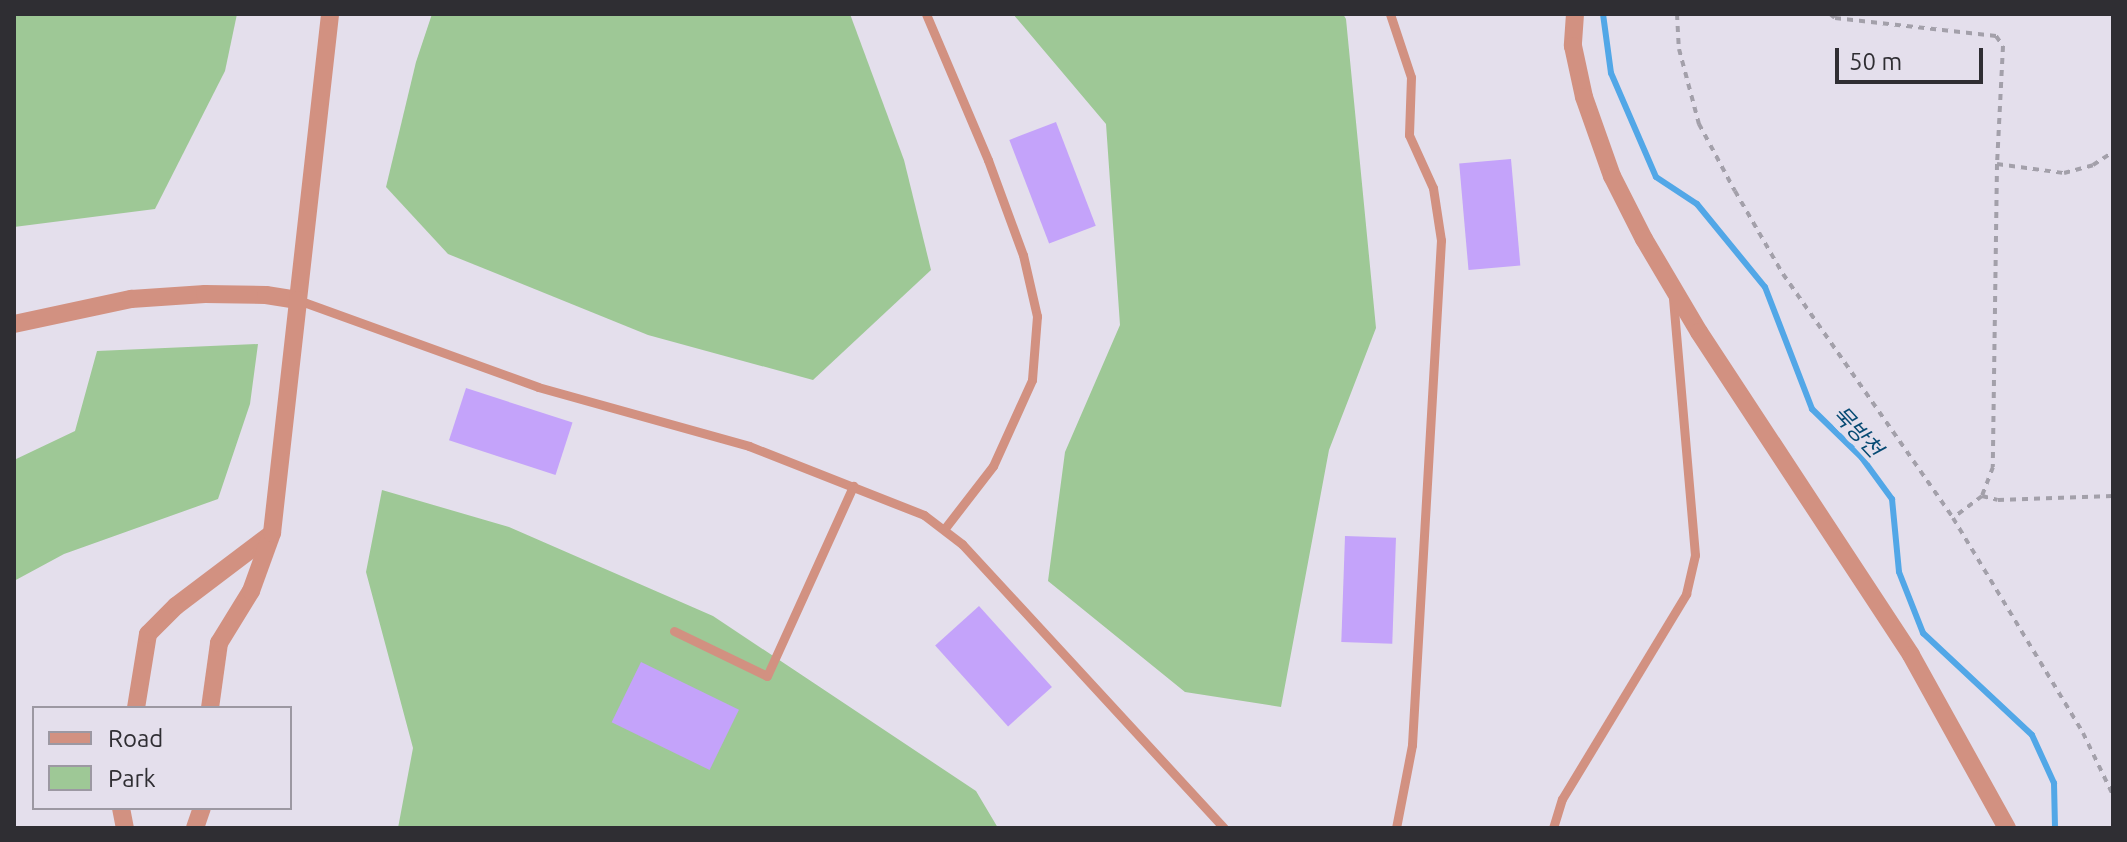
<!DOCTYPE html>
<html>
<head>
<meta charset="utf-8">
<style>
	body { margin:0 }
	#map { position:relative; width:2127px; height:842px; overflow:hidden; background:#e4dfec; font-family:Ubuntu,"Noto Sans KR",sans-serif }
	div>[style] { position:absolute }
	.green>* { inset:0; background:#9ec896 }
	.stream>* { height:6px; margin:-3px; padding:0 3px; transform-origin:3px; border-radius:3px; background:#52a7e7 }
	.building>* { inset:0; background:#c4a3fa; transform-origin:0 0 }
	.path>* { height:4px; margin-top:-2px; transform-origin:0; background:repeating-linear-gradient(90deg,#a3a0aa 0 6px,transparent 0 12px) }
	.service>* { height:9px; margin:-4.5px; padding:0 4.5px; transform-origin:4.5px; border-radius:4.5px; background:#d29181 }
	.minor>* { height:18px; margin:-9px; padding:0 9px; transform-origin:9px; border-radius:9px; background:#d29181 }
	span { translate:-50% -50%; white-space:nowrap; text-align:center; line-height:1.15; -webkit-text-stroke:8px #e4dfec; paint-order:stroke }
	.water-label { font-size:22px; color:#064a73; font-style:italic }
	.frame { position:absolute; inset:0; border:16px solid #2f2e33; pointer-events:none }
	.legend { position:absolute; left:32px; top:706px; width:260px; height:104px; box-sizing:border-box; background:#e4dfec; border:2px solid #9c98a2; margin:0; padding:10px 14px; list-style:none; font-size:24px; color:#2f2e33 }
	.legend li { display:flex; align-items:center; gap:16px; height:40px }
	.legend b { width:40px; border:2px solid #9c98a2 }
	.scale { position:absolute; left:1835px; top:48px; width:148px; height:36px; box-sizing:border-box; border:4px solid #2f2e33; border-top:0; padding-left:10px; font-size:24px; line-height:28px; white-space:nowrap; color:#2f2e33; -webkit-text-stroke:6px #e4dfec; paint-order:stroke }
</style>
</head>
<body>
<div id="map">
	<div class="green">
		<i style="clip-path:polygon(14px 14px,237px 14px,225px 71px,155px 209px,14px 227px)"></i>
		<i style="clip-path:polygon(432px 14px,850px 14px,904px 160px,931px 270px,813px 380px,648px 335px,448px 254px,386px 187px,416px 62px)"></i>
		<i style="clip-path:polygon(1013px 14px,1343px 14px,1346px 19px,1376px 328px,1329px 450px,1281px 707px,1185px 692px,1048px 581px,1065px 452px,1120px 325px,1106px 124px)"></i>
		<i style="clip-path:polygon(258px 344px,250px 404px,218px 499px,64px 554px,14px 581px,14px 460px,75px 431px,97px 351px)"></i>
		<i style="clip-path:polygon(382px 490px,509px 527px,713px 616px,976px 791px,998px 828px,398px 828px,413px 748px,366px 572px)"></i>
	</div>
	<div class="stream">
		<i style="left:1603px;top:14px;width:60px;rotate:82.3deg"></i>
		<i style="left:1611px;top:73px;width:113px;rotate:66.6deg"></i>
		<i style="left:1656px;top:177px;width:49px;rotate:33.4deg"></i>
		<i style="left:1697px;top:204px;width:107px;rotate:50.7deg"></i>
		<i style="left:1765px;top:287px;width:131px;rotate:68.9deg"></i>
		<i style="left:1812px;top:409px;width:70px;rotate:44.4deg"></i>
		<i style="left:1862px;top:458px;width:51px;rotate:53.8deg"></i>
		<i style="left:1892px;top:499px;width:73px;rotate:84.5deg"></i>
		<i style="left:1899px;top:572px;width:66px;rotate:68.5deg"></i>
		<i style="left:1923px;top:633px;width:149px;rotate:43.1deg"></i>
		<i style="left:2032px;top:735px;width:53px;rotate:65.4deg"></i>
		<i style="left:2054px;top:783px;width:45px;rotate:88.7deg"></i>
	</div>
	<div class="building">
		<i style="left:1056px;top:122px;width:111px;height:50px;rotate:69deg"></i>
		<i style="left:1511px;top:159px;width:107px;height:52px;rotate:85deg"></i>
		<i style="left:466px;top:388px;width:112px;height:55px;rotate:18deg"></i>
		<i style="left:1345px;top:536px;width:51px;height:106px;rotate:2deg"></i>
		<i style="left:979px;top:606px;width:109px;height:59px;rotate:48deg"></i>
		<i style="left:641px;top:662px;width:109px;height:67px;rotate:26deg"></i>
	</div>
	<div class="path">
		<i style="left:1677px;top:14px;width:35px;rotate:87deg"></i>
		<i style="left:1679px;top:49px;width:78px;rotate:75.1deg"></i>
		<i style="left:1699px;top:124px;width:76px;rotate:61.8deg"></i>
		<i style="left:1735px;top:191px;width:96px;rotate:60deg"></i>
		<i style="left:1783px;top:274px;width:297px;rotate:55.1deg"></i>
		<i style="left:1953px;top:518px;width:251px;rotate:58.8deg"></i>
		<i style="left:2083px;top:733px;width:69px;rotate:64.2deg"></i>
		<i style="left:1830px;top:14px;width:6px;rotate:39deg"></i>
		<i style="left:1835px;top:18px;width:162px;rotate:6.4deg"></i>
		<i style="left:1996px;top:36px;width:12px;rotate:55deg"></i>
		<i style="left:2003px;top:46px;width:118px;rotate:92.9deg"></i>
		<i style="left:1997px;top:164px;width:303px;rotate:90.8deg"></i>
		<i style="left:1993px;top:467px;width:31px;rotate:111deg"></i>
		<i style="left:1982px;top:496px;width:36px;rotate:143deg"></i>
		<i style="left:1997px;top:164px;width:68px;rotate:7.7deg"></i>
		<i style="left:2064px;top:173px;width:30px;rotate:-15deg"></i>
		<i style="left:2093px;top:165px;width:24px;rotate:-33deg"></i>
		<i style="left:1982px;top:496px;width:16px;rotate:14deg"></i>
		<i style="left:1998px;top:500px;width:115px;rotate:-2deg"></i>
	</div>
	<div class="service">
		<i style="left:926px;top:14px;width:159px;rotate:67deg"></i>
		<i style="left:988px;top:160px;width:101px;rotate:69.8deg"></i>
		<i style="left:1023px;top:255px;width:63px;rotate:77.1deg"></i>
		<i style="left:1037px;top:316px;width:64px;rotate:94.5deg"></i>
		<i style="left:1032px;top:380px;width:94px;rotate:114.4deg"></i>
		<i style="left:993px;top:466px;width:78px;rotate:127.7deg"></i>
		<i style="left:1390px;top:14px;width:66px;rotate:71.6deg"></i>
		<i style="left:1411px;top:77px;width:58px;rotate:92deg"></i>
		<i style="left:1409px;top:135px;width:58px;rotate:65.6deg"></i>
		<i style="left:1433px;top:188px;width:53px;rotate:81.3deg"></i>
		<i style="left:1441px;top:240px;width:506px;rotate:93.29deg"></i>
		<i style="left:1412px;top:745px;width:85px;rotate:100.9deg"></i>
		<i style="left:298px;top:300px;width:255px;rotate:19.9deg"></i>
		<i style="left:538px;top:387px;width:219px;rotate:15.6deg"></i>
		<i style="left:749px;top:446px;width:188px;rotate:21.5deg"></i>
		<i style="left:924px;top:515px;width:48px;rotate:37.3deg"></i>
		<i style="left:962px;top:544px;width:386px;rotate:47.3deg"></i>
		<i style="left:674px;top:631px;width:103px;rotate:25.8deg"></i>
		<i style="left:767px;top:676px;width:209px;rotate:-65.6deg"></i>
		<i style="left:1553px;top:828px;width:30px;rotate:-73deg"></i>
		<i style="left:1562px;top:799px;width:240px;rotate:-58.8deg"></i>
		<i style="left:1686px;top:594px;width:40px;rotate:-77deg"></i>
		<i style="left:1695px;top:555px;width:257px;rotate:-94.9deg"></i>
	</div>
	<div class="minor">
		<i style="left:1575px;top:14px;width:32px;rotate:94deg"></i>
		<i style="left:1573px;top:46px;width:52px;rotate:77.8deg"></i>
		<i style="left:1584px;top:97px;width:84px;rotate:70.5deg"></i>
		<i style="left:1612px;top:176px;width:71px;rotate:63.1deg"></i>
		<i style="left:1644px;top:239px;width:108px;rotate:59.4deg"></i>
		<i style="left:1699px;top:332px;width:386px;rotate:56.7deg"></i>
		<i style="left:1911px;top:655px;width:198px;rotate:61deg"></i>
		<i style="left:14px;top:324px;width:120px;rotate:-12.1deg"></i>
		<i style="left:131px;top:299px;width:74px;rotate:-3.9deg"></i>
		<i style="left:205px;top:294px;width:61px;rotate:0.9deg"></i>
		<i style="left:266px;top:295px;width:32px;rotate:9deg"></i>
		<i style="left:298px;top:300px;width:288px;rotate:-83.6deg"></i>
		<i style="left:136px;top:708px;width:75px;rotate:-80.8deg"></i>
		<i style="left:148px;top:634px;width:40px;rotate:-45deg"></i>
		<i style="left:176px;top:606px;width:118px;rotate:-37.1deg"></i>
		<i style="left:210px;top:708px;width:66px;rotate:-82.1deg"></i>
		<i style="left:219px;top:643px;width:61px;rotate:-58.4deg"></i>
		<i style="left:251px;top:591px;width:62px;rotate:-70.1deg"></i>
		<i style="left:272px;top:533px;width:234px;rotate:-83.6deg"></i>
		<i style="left:121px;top:808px;width:20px;rotate:79deg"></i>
		<i style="left:195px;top:828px;width:21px;rotate:-71deg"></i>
	</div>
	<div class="water-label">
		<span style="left:1858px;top:431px;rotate:47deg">묵방천</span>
	</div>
	<div class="frame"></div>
	<ul class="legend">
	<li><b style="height:10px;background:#d29181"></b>Road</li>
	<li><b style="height:22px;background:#9ec896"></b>Park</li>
	</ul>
	<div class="scale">50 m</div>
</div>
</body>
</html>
